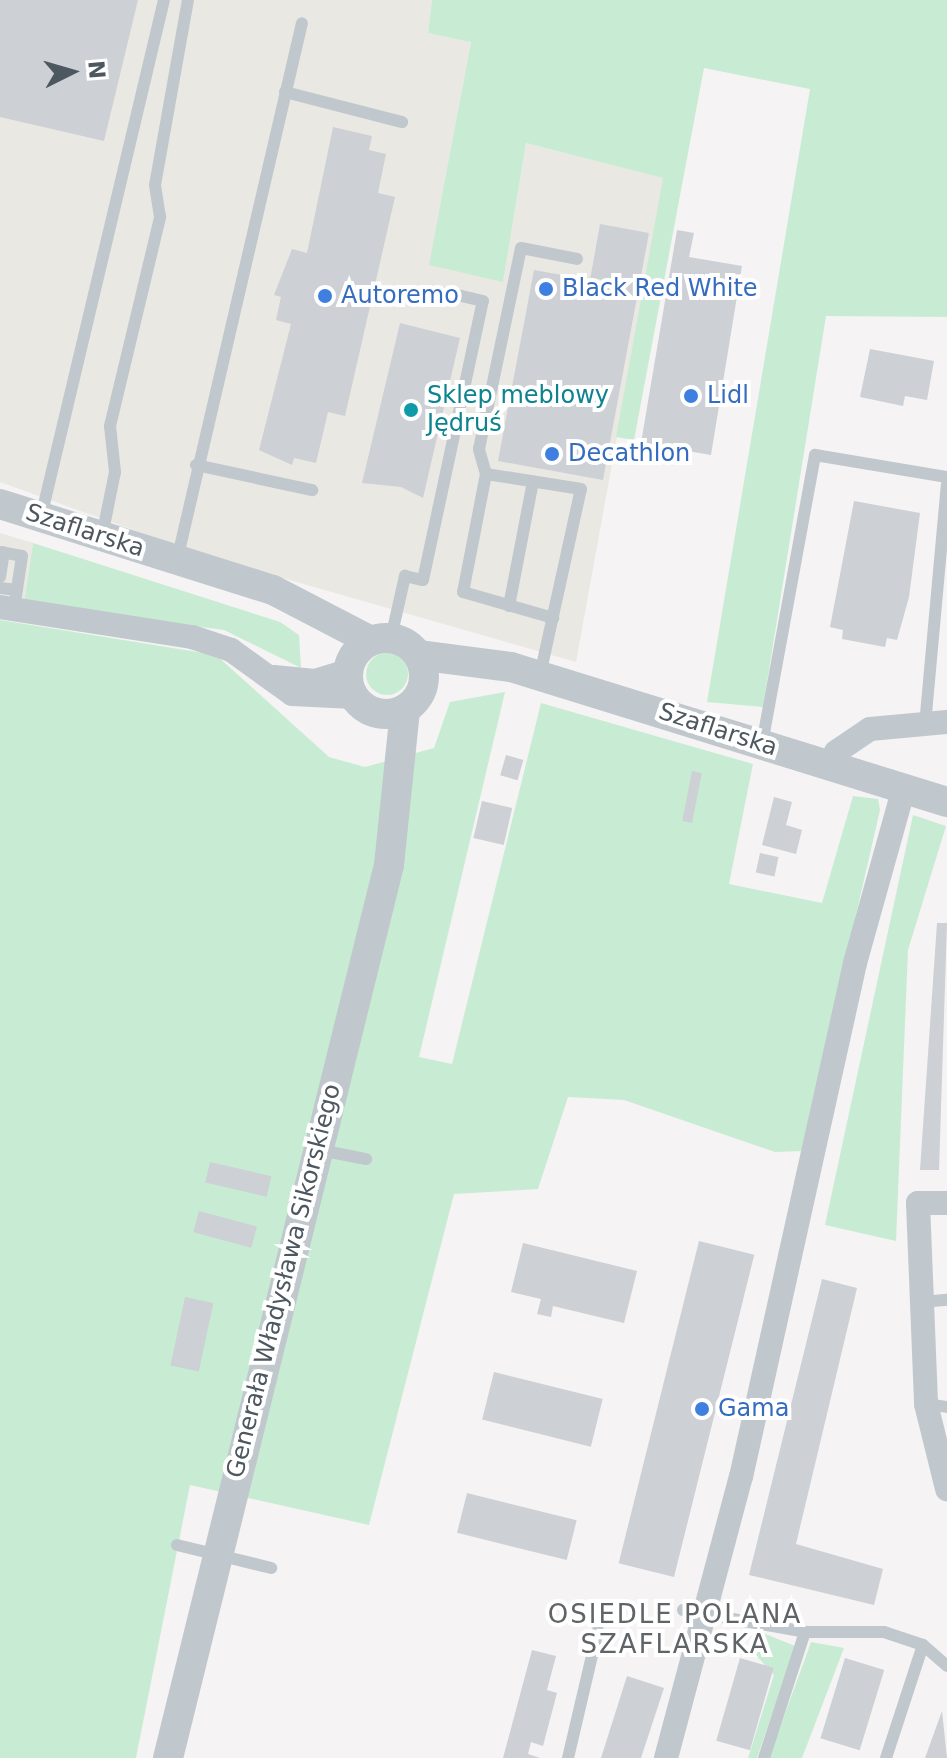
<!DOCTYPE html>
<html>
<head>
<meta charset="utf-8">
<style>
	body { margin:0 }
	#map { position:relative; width:947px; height:1758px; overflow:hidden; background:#f5f3f3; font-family:"DejaVu Sans",sans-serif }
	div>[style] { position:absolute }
	.commercial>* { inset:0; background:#eae8e2 }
	.green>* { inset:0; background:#c8ecd3 }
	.round { border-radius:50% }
	.building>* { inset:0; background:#cdd0d4; transform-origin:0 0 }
	.service>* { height:12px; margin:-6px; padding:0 6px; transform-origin:6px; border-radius:6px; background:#c0c8cd }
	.minor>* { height:24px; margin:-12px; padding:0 12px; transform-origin:12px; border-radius:12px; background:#c0c8cd }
	.tertiary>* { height:30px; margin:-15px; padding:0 15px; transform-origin:15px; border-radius:15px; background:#c0c8cd }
	.tertiary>.ring { margin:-15px; padding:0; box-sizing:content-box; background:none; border:30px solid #c0c8cd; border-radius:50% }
	.dots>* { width:22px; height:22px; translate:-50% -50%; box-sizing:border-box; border:4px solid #fff; border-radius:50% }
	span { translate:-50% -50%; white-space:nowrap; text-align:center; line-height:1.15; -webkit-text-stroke:8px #fff; paint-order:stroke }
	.shop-label { font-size:24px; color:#366cbe }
	.left { translate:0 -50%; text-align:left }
	.culture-label { font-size:24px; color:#0d838f }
	.street-label { font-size:24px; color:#4c575f }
	.neighbourhood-label { font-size:26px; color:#606467; letter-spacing:2px }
	.north { position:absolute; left:32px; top:32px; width:80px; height:80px; -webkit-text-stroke:6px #fff; paint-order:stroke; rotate:85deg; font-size:22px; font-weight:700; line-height:32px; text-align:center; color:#4c575f }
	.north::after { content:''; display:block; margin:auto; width:28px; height:36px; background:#4c575f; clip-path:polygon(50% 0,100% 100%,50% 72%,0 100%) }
</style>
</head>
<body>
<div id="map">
	<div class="commercial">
		<i style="clip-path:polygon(0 0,432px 0,428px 33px,471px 41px,430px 265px,503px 281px,526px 143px,664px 178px,576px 662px,206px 556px,0 482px)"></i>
		<i style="clip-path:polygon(0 533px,33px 543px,24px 603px,0 598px)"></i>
	</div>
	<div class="green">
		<i style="clip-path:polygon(432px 0,947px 0,947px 317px,826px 316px,763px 707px,707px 702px,810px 89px,704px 68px,634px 440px,616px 437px,663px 178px,526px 143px,503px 282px,429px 265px,471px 42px,428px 33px)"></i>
		<i style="clip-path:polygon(33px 543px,280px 622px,299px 635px,301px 668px,224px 630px,24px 603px)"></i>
		<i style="clip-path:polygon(0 620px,216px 655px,329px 757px,365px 767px,434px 748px,450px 702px,505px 692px,419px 1057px,452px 1064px,541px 703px,753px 764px,729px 884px,822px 903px,853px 796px,878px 799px,880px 810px,802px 1151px,775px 1152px,624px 1100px,568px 1097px,538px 1189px,454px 1194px,369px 1525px,190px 1485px,136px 1758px,0 1758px)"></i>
		<i class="round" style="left:366px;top:653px;width:42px;height:42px"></i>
		<i style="clip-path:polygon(913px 815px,946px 826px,908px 950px,896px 1241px,825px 1225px)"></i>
		<i style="clip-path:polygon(763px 1633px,795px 1646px,757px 1758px,748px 1758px,774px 1675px,755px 1654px)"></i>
		<i style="clip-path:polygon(811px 1642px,844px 1648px,802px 1758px,769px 1758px)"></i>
	</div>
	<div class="building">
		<i style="clip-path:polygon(0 0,138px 0,104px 141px,0 117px)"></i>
		<i style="clip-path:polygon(333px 127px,372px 136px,369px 150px,386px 154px,378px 193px,395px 197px,345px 416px,328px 412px,316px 463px,294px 458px,292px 465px,259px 450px,291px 324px,276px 320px,281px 297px,274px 295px,292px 249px,307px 253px)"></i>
		<i style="clip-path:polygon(600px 224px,649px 233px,603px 480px,498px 461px,534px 270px,590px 280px)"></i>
		<i style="clip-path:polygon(677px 230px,694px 233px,689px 257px,742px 266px,711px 455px,641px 443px)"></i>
		<i style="clip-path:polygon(400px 323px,460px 338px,423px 498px,401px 487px,362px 483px)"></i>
		<i style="clip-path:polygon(870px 349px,934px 361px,927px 400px,905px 396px,903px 406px,860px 397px)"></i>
		<i style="clip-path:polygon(854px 501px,920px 513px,909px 597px,897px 640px,887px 638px,885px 647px,842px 639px,843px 630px,830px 627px)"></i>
		<i style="left:506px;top:755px;width:18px;height:21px;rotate:16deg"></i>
		<i style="left:692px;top:771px;width:10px;height:51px;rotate:11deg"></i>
		<i style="clip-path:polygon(774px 797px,792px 802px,786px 825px,802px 830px,796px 854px,762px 845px)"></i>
		<i style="left:482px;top:801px;width:31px;height:38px;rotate:13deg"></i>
		<i style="left:760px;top:853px;width:19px;height:20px;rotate:12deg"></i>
		<i style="clip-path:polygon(937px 923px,947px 923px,939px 1170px,920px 1170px)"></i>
		<i style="left:210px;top:1162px;width:63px;height:21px;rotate:13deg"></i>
		<i style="left:199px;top:1211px;width:60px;height:22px;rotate:15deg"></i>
		<i style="left:699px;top:1241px;width:57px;height:332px;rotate:14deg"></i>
		<i style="clip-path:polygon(523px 1243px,637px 1271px,624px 1323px,553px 1306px,551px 1317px,537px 1314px,541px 1299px,511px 1292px)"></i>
		<i style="clip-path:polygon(822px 1279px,857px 1288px,796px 1544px,883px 1569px,874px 1605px,749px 1575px)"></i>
		<i style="left:185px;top:1297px;width:29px;height:70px;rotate:12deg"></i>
		<i style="left:494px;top:1372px;width:112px;height:49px;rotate:14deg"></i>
		<i style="left:467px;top:1493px;width:113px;height:41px;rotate:14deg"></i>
		<i style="clip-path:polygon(532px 1650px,556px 1656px,547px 1690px,557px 1693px,543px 1746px,531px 1742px,528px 1754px,540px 1758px,503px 1758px)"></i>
		<i style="left:740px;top:1658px;width:35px;height:86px;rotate:16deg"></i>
		<i style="left:845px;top:1658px;width:41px;height:84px;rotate:17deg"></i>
		<i style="clip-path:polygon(627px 1676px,664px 1688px,641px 1758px,601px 1758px)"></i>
		<i style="clip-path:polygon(942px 1711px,947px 1758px,925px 1758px)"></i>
	</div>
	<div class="service">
		<i style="left:285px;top:92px;width:121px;rotate:14.4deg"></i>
		<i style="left:196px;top:465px;width:119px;rotate:12.2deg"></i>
		<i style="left:486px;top:474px;width:120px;rotate:101deg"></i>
		<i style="left:463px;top:592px;width:94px;rotate:16.1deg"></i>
		<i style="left:41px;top:517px;width:531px;rotate:-76.62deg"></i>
		<i style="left:102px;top:536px;width:65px;rotate:-78.5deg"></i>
		<i style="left:115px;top:472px;width:46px;rotate:-96.2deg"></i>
		<i style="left:110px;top:426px;width:215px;rotate:-76.5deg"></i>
		<i style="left:160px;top:217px;width:32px;rotate:-99deg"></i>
		<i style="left:155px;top:185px;width:188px;rotate:-79.9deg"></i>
		<i style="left:0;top:552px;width:22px;rotate:10deg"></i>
		<i style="left:22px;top:556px;width:54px;rotate:98.6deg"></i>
		<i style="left:177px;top:560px;width:551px;rotate:-76.9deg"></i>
		<i style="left:0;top:577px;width:25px;rotate:-81deg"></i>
		<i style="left:0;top:588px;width:17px;rotate:7deg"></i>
		<i style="left:509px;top:606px;width:127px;rotate:-79.1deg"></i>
		<i style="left:391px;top:638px;width:64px;rotate:-77.3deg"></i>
		<i style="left:405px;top:576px;width:18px;rotate:13deg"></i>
		<i style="left:423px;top:580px;width:285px;rotate:-77.9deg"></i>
		<i style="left:483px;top:301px;width:37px;rotate:-167deg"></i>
		<i style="left:540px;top:675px;width:190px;rotate:-77.6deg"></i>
		<i style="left:581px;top:489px;width:96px;rotate:-171deg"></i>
		<i style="left:486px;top:474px;width:26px;rotate:-106deg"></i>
		<i style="left:479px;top:449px;width:205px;rotate:-78.2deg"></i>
		<i style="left:521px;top:248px;width:57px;rotate:11.1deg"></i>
		<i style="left:925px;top:725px;width:241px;rotate:-84.8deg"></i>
		<i style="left:762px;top:744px;width:294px;rotate:-79.6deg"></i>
		<i style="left:815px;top:455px;width:134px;rotate:9.5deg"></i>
		<i style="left:320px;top:1150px;width:47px;rotate:11.1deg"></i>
		<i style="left:922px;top:1302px;width:25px;rotate:-5deg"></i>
		<i style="left:926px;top:1404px;width:21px;rotate:8deg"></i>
		<i style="left:177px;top:1545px;width:97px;rotate:13.7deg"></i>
		<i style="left:683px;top:1610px;width:124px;rotate:10.2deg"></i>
		<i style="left:805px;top:1632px;width:79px"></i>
		<i style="left:884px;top:1632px;width:41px;rotate:18.4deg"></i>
		<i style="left:923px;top:1645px;width:32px;rotate:41deg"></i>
		<i style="left:568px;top:1758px;width:131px;rotate:-76.8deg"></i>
		<i style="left:764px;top:1758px;width:133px;rotate:-72deg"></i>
		<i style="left:886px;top:1758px;width:119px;rotate:-71.9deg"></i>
	</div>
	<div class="minor">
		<i style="left:0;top:607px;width:194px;rotate:8.9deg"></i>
		<i style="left:192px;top:637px;width:41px;rotate:18.4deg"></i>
		<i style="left:231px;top:650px;width:75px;rotate:35.8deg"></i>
		<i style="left:292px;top:694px;width:62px;rotate:2.8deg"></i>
		<i style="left:274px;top:677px;width:41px;rotate:5.6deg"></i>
		<i style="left:315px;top:681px;width:34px;rotate:-17deg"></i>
		<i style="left:831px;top:765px;width:14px;rotate:-69deg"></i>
		<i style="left:836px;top:752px;width:41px;rotate:-34.1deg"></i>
		<i style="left:870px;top:729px;width:77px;rotate:-5.2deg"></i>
		<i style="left:947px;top:1203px;width:29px;rotate:180deg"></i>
		<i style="left:918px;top:1203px;width:201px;rotate:87.7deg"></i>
		<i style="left:926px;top:1404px;width:88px;rotate:76.1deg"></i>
		<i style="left:666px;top:1758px;width:291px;rotate:-75.1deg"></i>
		<i style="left:741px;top:1477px;width:526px;rotate:-77.49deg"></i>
		<i style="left:855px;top:963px;width:182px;rotate:-74.4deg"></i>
	</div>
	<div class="tertiary">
		<i style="left:0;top:504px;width:286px;rotate:17.5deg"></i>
		<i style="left:273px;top:590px;width:110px;rotate:27.5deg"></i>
		<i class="ring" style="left:348px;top:638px;width:46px;height:46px"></i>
		<i style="left:418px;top:655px;width:94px;rotate:7.4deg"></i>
		<i style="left:511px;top:667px;width:456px;rotate:17.2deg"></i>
		<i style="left:168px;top:1758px;width:920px;rotate:-76.1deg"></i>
		<i style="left:389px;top:865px;width:157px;rotate:-84.1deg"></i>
	</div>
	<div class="dots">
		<i style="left:546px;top:289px;background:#3f7fe0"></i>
		<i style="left:325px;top:296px;background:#3f7fe0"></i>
		<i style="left:691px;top:396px;background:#3f7fe0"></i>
		<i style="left:411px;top:410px;background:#0f9aa8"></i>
		<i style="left:552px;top:454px;background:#3f7fe0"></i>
		<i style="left:702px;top:1409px;background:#3f7fe0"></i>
	</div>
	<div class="shop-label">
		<span class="left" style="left:562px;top:289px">Black Red White</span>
		<span class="left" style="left:341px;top:296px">Autoremo</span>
		<span class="left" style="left:707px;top:396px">Lidl</span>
		<span class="left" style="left:568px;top:454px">Decathlon</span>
		<span class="left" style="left:718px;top:1409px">Gama</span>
	</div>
	<div class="culture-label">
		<span class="left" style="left:427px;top:410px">Sklep meblowy<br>Jędruś</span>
	</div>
	<div class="street-label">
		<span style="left:85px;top:531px;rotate:18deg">Szaflarska</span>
		<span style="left:718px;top:730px;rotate:18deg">Szaflarska</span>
		<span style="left:284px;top:1281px;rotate:-76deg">Generała Władysława Sikorskiego</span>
	</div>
	<div class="neighbourhood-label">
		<span style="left:675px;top:1630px">OSIEDLE POLANA<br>SZAFLARSKA</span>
	</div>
	<div class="north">N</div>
</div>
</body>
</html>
